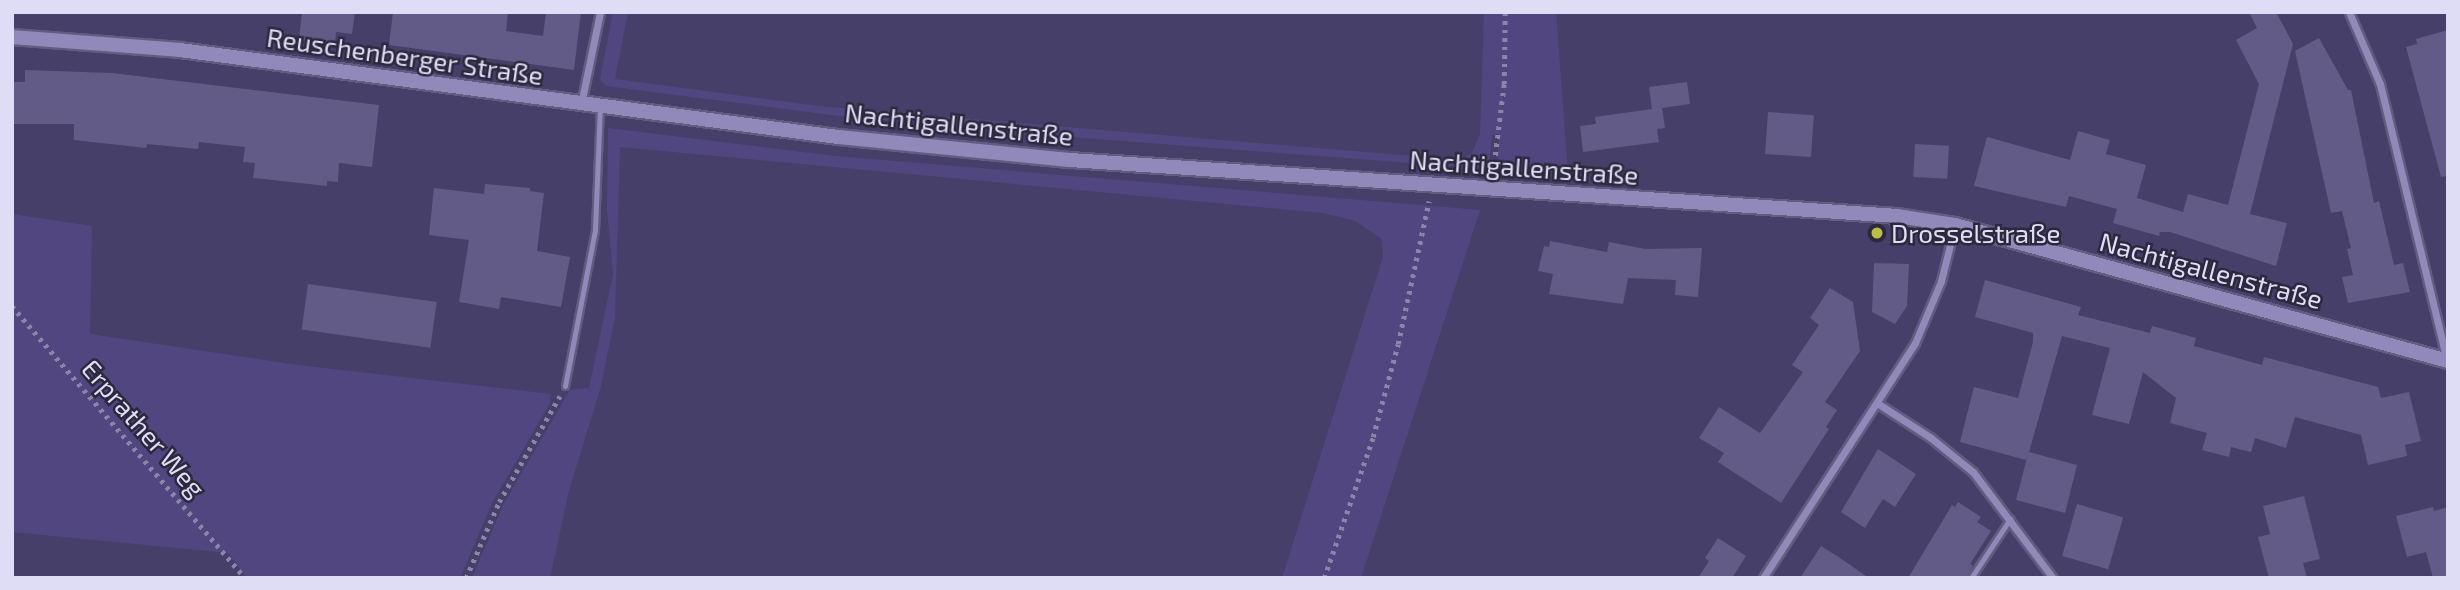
<!DOCTYPE html>
<html>
<head>
<meta charset="utf-8">
<style>
	body { margin:0 }
	#map { position:relative; width:2460px; height:590px; overflow:hidden; background:#463f69; font-family:"Exo 2",sans-serif }
	div>[style] { position:absolute }
	.green>* { inset:0; background:#524681 }
	.building>* { inset:0; background:#625b88; transform-origin:0 0 }
	.path>* { height:4.5px; margin-top:-2.25px; transform-origin:0; background:repeating-linear-gradient(90deg,#8b86a8 0 3.5px,transparent 0 8.5px) }
	.roads { filter:drop-shadow(2px 0 #625c80) drop-shadow(-2px 0 #625c80) drop-shadow(0 2px #625c80) drop-shadow(0 -2px #625c80) }
	.service>* { height:5px; margin:-2.5px; padding:0 2.5px; transform-origin:2.5px; border-radius:2.5px; background:#9089b9 }
	.minor>* { height:7px; margin:-3.5px; padding:0 3.5px; transform-origin:3.5px; border-radius:3.5px; background:#9089b9 }
	.secondary>* { height:14px; margin:-7px; padding:0 7px; transform-origin:7px; border-radius:7px; background:#9089b9 }
	.dots>* { width:19px; height:19px; translate:-50% -50%; box-sizing:border-box; border:4px solid #2c293d; border-radius:50% }
	span { translate:-50% -50%; white-space:nowrap; text-align:center; line-height:1.15; -webkit-text-stroke:5px #2c293d; paint-order:stroke }
	.street-label { font-size:26px; color:#dfdcf6 }
	.poi-label { font-size:26px; color:#dfdcf6 }
	.left { translate:0 -50%; text-align:left }
	.frame { position:absolute; inset:0; border:14px solid #dfdcf6; pointer-events:none }
</style>
</head>
<body>
<div id="map">
	<div class="green">
		<i style="clip-path:polygon(613px 12px,628px 12px,615px 79px,818px 106px,1461px 160px,1472px 153px,1480px 134px,1484px 12px,1556px 12px,1568px 173px,1497px 169px,1499px 134px,1492px 135px,1489px 169px,1071px 137px,839px 116px,606px 86px,600px 79px)"></i>
		<i style="clip-path:polygon(608px 128px,835px 156px,1480px 210px,1361px 578px,1282px 578px,1383px 257px,1382px 239px,1355px 221px,1323px 213px,620px 147px,615px 317px,601px 386px,569px 491px,550px 578px,472px 578px,503px 505px,570px 390px,589px 388px,613px 274px,607px 210px)"></i>
		<i style="clip-path:polygon(12px 214px,92px 226px,90px 334px,298px 365px,551px 394px,550px 403px,492px 503px,460px 578px,247px 578px,228px 553px,12px 532px)"></i>
	</div>
	<div class="building">
		<i style="clip-path:polygon(302px 12px,355px 12px,352px 34px,336px 32px,335px 44px,299px 39px)"></i>
		<i style="clip-path:polygon(393px 12px,508px 12px,506px 31px,543px 36px,546px 12px,581px 12px,574px 70px,389px 45px)"></i>
		<i style="clip-path:polygon(2249px 12px,2276px 12px,2293px 44px,2250px 214px,2287px 223px,2276px 266px,2170px 232px,2160px 232px,2159px 236px,2113px 223px,2117px 209px,2069px 196px,2066px 207px,1974px 186px,1987px 137px,2070px 160px,2078px 131px,2110px 140px,2106px 154px,2146px 165px,2137px 198px,2183px 212px,2188px 194px,2228px 205px,2259px 84px,2236px 40px,2257px 28px)"></i>
		<i style="clip-path:polygon(2448px 30px,2448px 176px,2441px 177px,2406px 47px,2417px 44px,2416px 39px)"></i>
		<i style="clip-path:polygon(2319px 38px,2348px 90px,2351px 90px,2374px 203px,2379px 201px,2394px 265px,2403px 263px,2410px 292px,2348px 303px,2342px 277px,2353px 275px,2347px 249px,2351px 248px,2342px 211px,2331px 213px,2295px 51px)"></i>
		<i style="clip-path:polygon(25px 70px,112px 73px,379px 105px,372px 167px,339px 163px,338px 182px,327px 181px,327px 186px,253px 178px,255px 163px,243px 162px,245px 147px,199px 142px,198px 149px,147px 144px,146px 148px,74px 140px,74px 124px,12px 124px,12px 82px,25px 82px)"></i>
		<i style="clip-path:polygon(1687px 82px,1690px 104px,1662px 108px,1665px 128px,1657px 129px,1659px 142px,1583px 152px,1580px 126px,1596px 124px,1595px 117px,1652px 109px,1649px 87px)"></i>
		<i style="left:1768px;top:112px;width:46px;height:42px;rotate:4deg"></i>
		<i style="left:1915px;top:144px;width:34px;height:33px;rotate:3deg"></i>
		<i style="clip-path:polygon(485px 184px,530px 188px,530px 191px,544px 193px,537px 251px,570px 257px,561px 307px,501px 297px,499px 309px,459px 302px,469px 240px,429px 235px,434px 188px,484px 194px)"></i>
		<i style="clip-path:polygon(1550px 241px,1607px 252px,1609px 242px,1645px 249px,1702px 248px,1698px 297px,1675px 295px,1676px 280px,1628px 278px,1623px 304px,1549px 294px,1553px 274px,1538px 271px,1544px 246px,1549px 247px)"></i>
		<i style="clip-path:polygon(1874px 263px,1909px 264px,1907px 306px,1895px 324px,1872px 312px)"></i>
		<i style="clip-path:polygon(1985px 280px,2081px 307px,2078px 315px,2150px 333px,2152px 326px,2196px 338px,2194px 346px,2262px 365px,2264px 357px,2378px 387px,2381px 398px,2409px 392px,2421px 441px,2405px 445px,2407px 456px,2368px 465px,2361px 435px,2295px 417px,2286px 448px,2255px 438px,2251px 452px,2231px 447px,2229px 457px,2202px 450px,2207px 433px,2170px 423px,2176px 398px,2143px 372px,2129px 424px,2092px 415px,2110px 348px,2062px 336px,2029px 452px,2077px 465px,2065px 513px,2016px 500px,2028px 454px,2026px 460px,1960px 442px,1974px 387px,2018px 398px,2033px 342px,2033px 333px,1975px 317px)"></i>
		<i style="left:308px;top:284px;width:130px;height:46px;rotate:8deg"></i>
		<i style="clip-path:polygon(1830px 288px,1853px 302px,1860px 351px,1825px 402px,1837px 410px,1826px 427px,1829px 429px,1781px 503px,1718px 462px,1724px 453px,1699px 438px,1719px 407px,1760px 433px,1803px 372px,1792px 365px,1819px 325px,1810px 318px)"></i>
		<i style="clip-path:polygon(1878px 449px,1916px 474px,1895px 507px,1883px 499px,1865px 528px,1841px 512px)"></i>
		<i style="clip-path:polygon(2304px 496px,2320px 559px,2303px 563px,2307px 578px,2269px 578px,2258px 537px,2270px 534px,2263px 506px)"></i>
		<i style="clip-path:polygon(1958px 502px,1981px 517px,1977px 522px,1991px 531px,1970px 564px,1973px 566px,1966px 578px,1908px 578px,1952px 505px,1955px 507px)"></i>
		<i style="left:2077px;top:504px;width:48px;height:54px;rotate:16deg"></i>
		<i style="clip-path:polygon(2433px 507px,2434px 511px,2448px 507px,2448px 578px,2433px 578px,2426px 552px,2407px 557px,2396px 516px)"></i>
		<i style="clip-path:polygon(1718px 538px,1746px 556px,1732px 578px,1698px 578px,1709px 561px,1705px 558px)"></i>
		<i style="clip-path:polygon(1821px 546px,1837px 556px,1869px 578px,1800px 578px)"></i>
	</div>
	<div class="path">
		<i style="left:1493px;top:172px;width:89px;rotate:-82.9deg"></i>
		<i style="left:1504px;top:84px;width:72px;rotate:-89.2deg"></i>
		<i style="left:12px;top:306px;width:358px;rotate:49.4deg"></i>
		<i style="left:466px;top:578px;width:83px;rotate:-66.5deg"></i>
		<i style="left:499px;top:502px;width:122px;rotate:-60.1deg"></i>
		<i style="left:1324px;top:578px;width:149px;rotate:-70.8deg"></i>
		<i style="left:1373px;top:437px;width:96px;rotate:-75deg"></i>
		<i style="left:1398px;top:344px;width:146px;rotate:-77.8deg"></i>
	</div>
	<div class="roads">
		<div class="service">
			<i style="left:565px;top:386px;width:159px;rotate:-79.1deg"></i>
			<i style="left:595px;top:230px;width:123px;rotate:-87.7deg"></i>
			<i style="left:1971px;top:578px;width:71px;rotate:-56.5deg"></i>
		</div>
		<div class="minor">
			<i style="left:2349px;top:12px;width:78px;rotate:66.7deg"></i>
			<i style="left:2380px;top:84px;width:285px;rotate:76.4deg"></i>
			<i style="left:581px;top:104px;width:94px;rotate:-78.3deg"></i>
			<i style="left:1877px;top:403px;width:64px;rotate:32.9deg"></i>
			<i style="left:1931px;top:438px;width:54px;rotate:39deg"></i>
			<i style="left:1973px;top:472px;width:133px;rotate:53deg"></i>
			<i style="left:1763px;top:578px;width:280px;rotate:-57.1deg"></i>
			<i style="left:1915px;top:343px;width:67px;rotate:-67.2deg"></i>
			<i style="left:1941px;top:281px;width:58px;rotate:-76deg"></i>
		</div>
		<div class="secondary">
			<i style="left:12px;top:37px;width:169px;rotate:4.4deg"></i>
			<i style="left:180px;top:50px;width:664px;rotate:7.53deg"></i>
			<i style="left:838px;top:137px;width:233px;rotate:5.7deg"></i>
			<i style="left:1070px;top:160px;width:829px;rotate:3.87deg"></i>
			<i style="left:1897px;top:216px;width:59px;rotate:8.8deg"></i>
			<i style="left:1955px;top:225px;width:511px;rotate:15.42deg"></i>
		</div>
	</div>
	<div class="dots">
		<i style="left:1877px;top:233px;background:#bcbf44"></i>
	</div>
	<div class="street-label">
		<span style="left:405px;top:56px;rotate:8deg">Reuschenberger Straße</span>
		<span style="left:959px;top:124px;rotate:6deg">Nachtigallenstraße</span>
		<span style="left:1524px;top:167px;rotate:4deg">Nachtigallenstraße</span>
		<span style="left:2211px;top:270px;rotate:15deg">Nachtigallenstraße</span>
		<span style="left:144px;top:428px;rotate:49deg">Erprather Weg</span>
	</div>
	<div class="poi-label">
		<span class="left" style="left:1891px;top:233px">Drosselstraße</span>
	</div>
	<div class="frame"></div>
</div>
</body>
</html>
